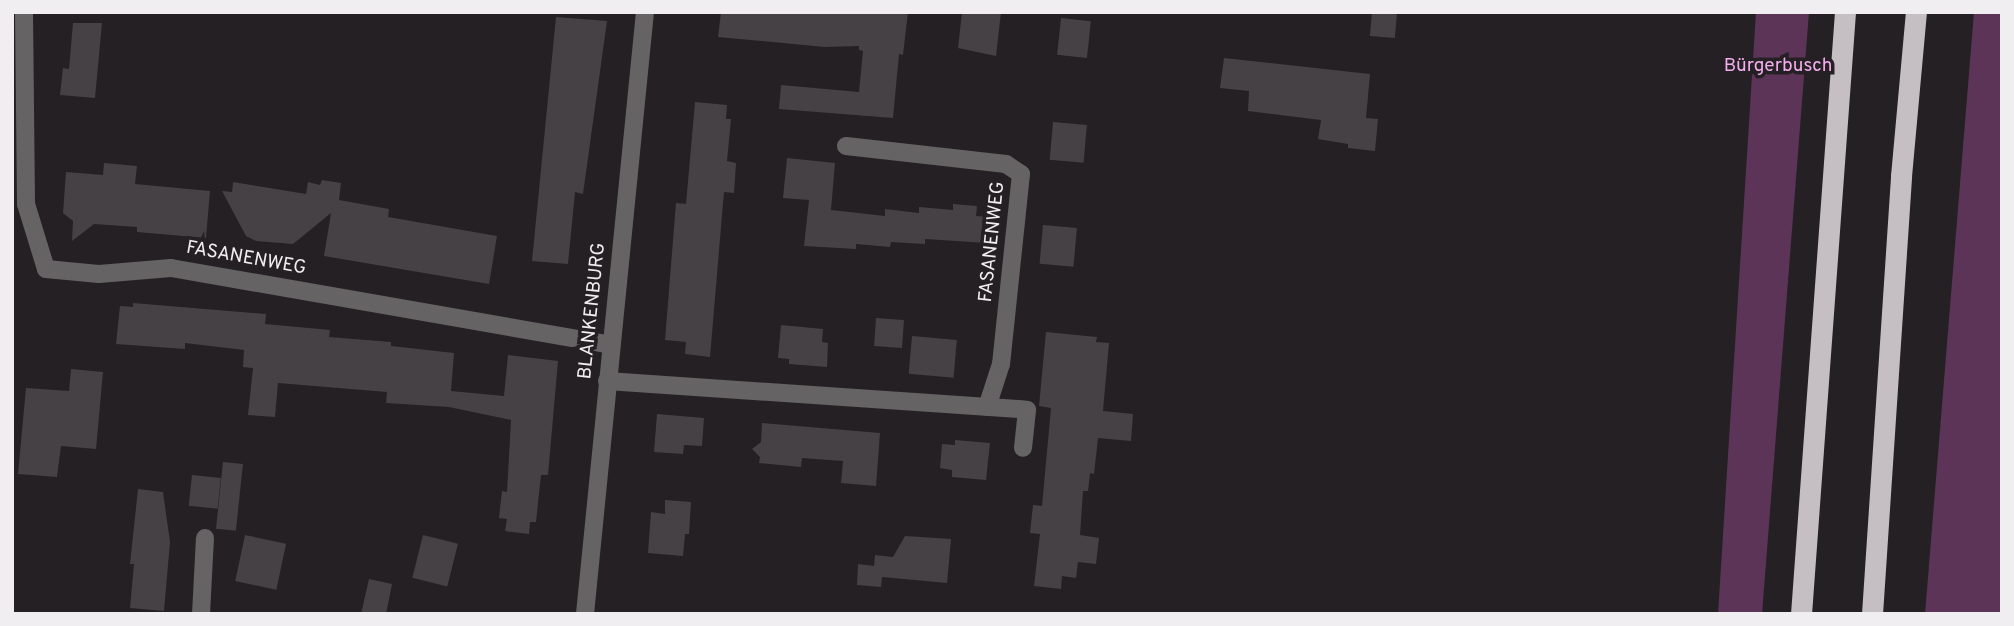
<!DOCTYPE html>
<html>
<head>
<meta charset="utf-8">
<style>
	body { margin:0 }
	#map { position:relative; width:2014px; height:626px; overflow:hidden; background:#252024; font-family:Overpass,sans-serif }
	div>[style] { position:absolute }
	.green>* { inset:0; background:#5b3458 }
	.building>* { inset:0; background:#454145; transform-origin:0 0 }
	.street>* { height:18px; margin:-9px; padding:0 9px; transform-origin:9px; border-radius:9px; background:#666365 }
	.highway>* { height:21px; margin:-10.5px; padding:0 10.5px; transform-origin:10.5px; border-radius:10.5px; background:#c5bfc4 }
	span { translate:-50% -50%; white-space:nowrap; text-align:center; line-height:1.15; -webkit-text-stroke:7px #252024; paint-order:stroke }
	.park-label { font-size:19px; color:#f3aeed }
	.street-label { font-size:19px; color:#f1eef1 }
	.frame { position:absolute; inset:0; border:14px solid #f1eef1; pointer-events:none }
</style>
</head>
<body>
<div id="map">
	<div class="green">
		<i style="clip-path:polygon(1756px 12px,1809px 12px,1762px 614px,1718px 614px)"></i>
		<i style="clip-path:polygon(1974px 12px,2002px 12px,2002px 614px,1925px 614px)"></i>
	</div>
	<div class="building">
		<i style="clip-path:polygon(721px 12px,908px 12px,903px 55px,899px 54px,893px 118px,779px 109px,781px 85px,859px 92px,863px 51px,859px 50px,859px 46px,825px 47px,718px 37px)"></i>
		<i style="clip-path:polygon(962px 12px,1001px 12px,996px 56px,958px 48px)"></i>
		<i style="left:1372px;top:12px;width:25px;height:24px;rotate:5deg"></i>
		<i style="clip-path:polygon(556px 17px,607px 21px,583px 194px,575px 192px,568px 264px,532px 261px)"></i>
		<i style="left:1061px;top:18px;width:30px;height:37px;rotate:6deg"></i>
		<i style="clip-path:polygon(73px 23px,102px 23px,95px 98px,60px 95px,63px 68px,69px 69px)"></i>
		<i style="clip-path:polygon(1224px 58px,1370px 74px,1366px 118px,1378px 119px,1375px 151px,1348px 148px,1348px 144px,1318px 139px,1321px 120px,1248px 111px,1249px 91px,1220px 88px)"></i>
		<i style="clip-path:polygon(695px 102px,727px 105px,726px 119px,731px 119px,727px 161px,736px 163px,734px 193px,724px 192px,710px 357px,685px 354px,686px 342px,665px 340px,676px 203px,686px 204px)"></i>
		<i style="left:1053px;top:122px;width:34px;height:38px;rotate:5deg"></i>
		<i style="clip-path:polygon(787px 158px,835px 163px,831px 210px,885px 216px,885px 209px,919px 213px,919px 207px,953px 210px,953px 204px,977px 206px,976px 216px,989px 217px,987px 243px,925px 239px,925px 244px,891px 242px,890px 247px,856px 244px,856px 249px,804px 246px,809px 200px,783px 198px)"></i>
		<i style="clip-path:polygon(104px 163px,137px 166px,135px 184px,210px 191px,206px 238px,137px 232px,137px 227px,94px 224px,72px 241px,73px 221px,63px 213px,66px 172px,103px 175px)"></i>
		<i style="clip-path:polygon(322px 180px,341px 183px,339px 200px,389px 209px,388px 217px,497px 236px,489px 284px,324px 256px,331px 213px,293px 244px,256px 241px,246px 236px,222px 191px,232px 192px,233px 182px,306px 194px,308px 182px,320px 185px)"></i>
		<i style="left:1043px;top:225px;width:34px;height:39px;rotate:5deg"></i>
		<i style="clip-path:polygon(133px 303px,266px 314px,265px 324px,330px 330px,329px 337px,391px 342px,391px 346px,454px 353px,451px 391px,504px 396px,508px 355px,558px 361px,548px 475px,541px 475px,536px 522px,530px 522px,529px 534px,505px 531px,507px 519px,499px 518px,502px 491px,507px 492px,511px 420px,449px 407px,386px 403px,387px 392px,278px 383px,275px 417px,248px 415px,253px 368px,243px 367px,244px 350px,185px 343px,185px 349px,116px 344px,120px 306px,133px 307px)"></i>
		<i style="left:876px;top:318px;width:28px;height:28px;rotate:4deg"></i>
		<i style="clip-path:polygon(781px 325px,823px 329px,822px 342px,828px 343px,827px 367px,789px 364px,789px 359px,778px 358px)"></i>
		<i style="clip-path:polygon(1046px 332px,1097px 337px,1096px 342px,1109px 343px,1103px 411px,1133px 414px,1131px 441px,1098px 438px,1094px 474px,1090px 473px,1088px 491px,1083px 491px,1080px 535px,1099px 538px,1096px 564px,1078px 562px,1076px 578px,1062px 576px,1061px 589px,1034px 586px,1040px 534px,1030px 533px,1033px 505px,1042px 506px,1051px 408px,1039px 406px)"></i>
		<i style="left:912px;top:336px;width:45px;height:38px;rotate:5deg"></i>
		<i style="clip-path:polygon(71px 369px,103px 372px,96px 449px,61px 446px,57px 477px,18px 474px,26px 388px,69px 391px)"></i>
		<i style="clip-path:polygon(657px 414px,704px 418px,702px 446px,684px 445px,683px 454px,654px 452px)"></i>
		<i style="clip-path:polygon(762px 423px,880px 433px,876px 486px,841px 483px,843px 461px,802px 458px,801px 467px,759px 463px,760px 457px,752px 449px,761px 442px)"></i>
		<i style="clip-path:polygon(955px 440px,990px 443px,986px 480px,952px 477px,952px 470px,940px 468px,942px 444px,955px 445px)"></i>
		<i style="left:223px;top:462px;width:20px;height:67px;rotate:6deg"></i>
		<i style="left:192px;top:475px;width:29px;height:31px;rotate:6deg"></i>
		<i style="clip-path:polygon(138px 489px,163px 492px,170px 542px,164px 611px,130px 608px,134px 564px,130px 564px)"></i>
		<i style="clip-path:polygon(665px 500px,691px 502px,689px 534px,685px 534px,683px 556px,648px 553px,651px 512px,665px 514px)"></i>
		<i style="left:245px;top:535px;width:42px;height:47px;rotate:12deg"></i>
		<i style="left:423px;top:535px;width:36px;height:44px;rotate:14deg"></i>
		<i style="clip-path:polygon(905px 536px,951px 539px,947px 583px,882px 577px,881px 587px,857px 585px,858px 564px,874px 566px,875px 555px,893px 557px)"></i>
		<i style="clip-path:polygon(369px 579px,392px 584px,386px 614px,361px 614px)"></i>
	</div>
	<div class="street">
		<i style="left:24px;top:12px;width:192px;rotate:89.4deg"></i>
		<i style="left:26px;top:204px;width:68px;rotate:72.9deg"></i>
		<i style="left:46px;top:269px;width:53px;rotate:5.4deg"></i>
		<i style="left:99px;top:274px;width:72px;rotate:-4.8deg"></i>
		<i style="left:171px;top:268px;width:447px;rotate:9.9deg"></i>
		<i style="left:846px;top:146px;width:161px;rotate:6.4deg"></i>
		<i style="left:1006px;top:164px;width:18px;rotate:34deg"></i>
		<i style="left:1021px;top:174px;width:191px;rotate:96deg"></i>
		<i style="left:1001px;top:364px;width:45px;rotate:108deg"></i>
		<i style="left:607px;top:381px;width:421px;rotate:3.9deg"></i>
		<i style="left:1027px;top:410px;width:38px;rotate:96deg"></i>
		<i style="left:201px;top:614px;width:76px;rotate:-87deg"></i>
		<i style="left:585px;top:614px;width:605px;rotate:-84.31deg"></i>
	</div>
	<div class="highway">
		<i style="left:1801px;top:614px;width:604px;rotate:-85.82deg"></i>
		<i style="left:1872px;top:614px;width:439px;rotate:-86.2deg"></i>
		<i style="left:1901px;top:176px;width:165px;rotate:-84.8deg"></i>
	</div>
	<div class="park-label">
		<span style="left:1778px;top:67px">Bürgerbusch</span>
	</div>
	<div class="street-label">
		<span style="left:993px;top:242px;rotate:-84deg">FASANENWEG</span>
		<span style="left:246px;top:259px;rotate:10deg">FASANENWEG</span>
		<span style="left:593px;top:311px;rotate:-84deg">BLANKENBURG</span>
	</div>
	<div class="frame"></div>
</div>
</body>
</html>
